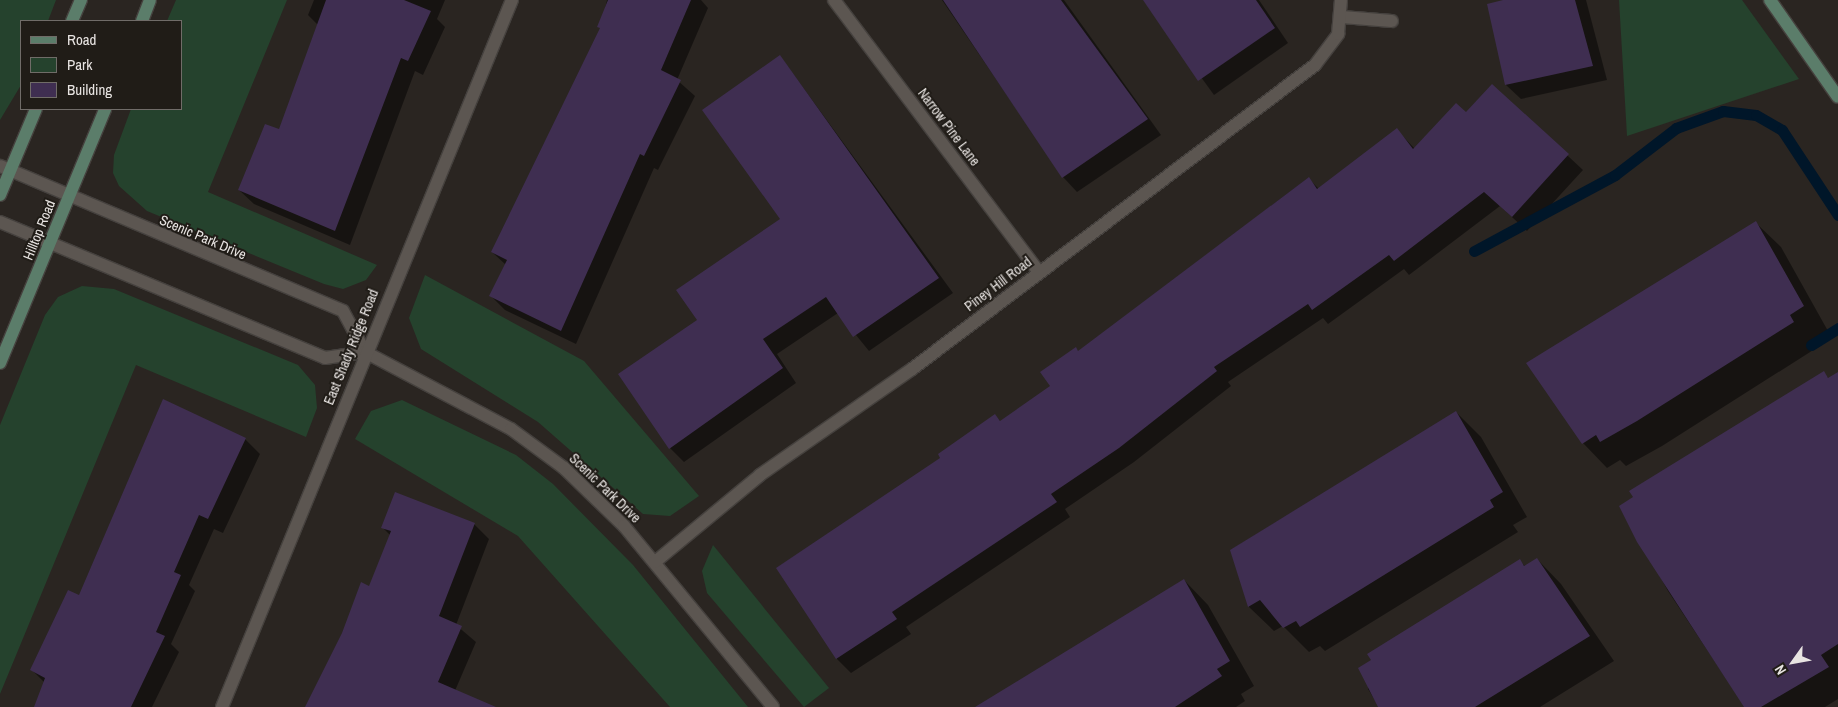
<!DOCTYPE html>
<html>
<head>
<meta charset="utf-8">
<style>
	body { margin:0 }
	#map { position:relative; width:1838px; height:707px; overflow:hidden; background:#2a2521; font-family:"Archivo Narrow",sans-serif }
	div>[style] { position:absolute }
	.green>* { inset:0; background:#25422d }
	.shadow>* { inset:0; background:#0007 }
	.stream>* { height:11px; margin:-5.5px; padding:0 5.5px; transform-origin:5.5px; border-radius:5.5px; background:#001629 }
	.building>* { inset:0; background:#3f2e51 }
	.roads { filter:drop-shadow(1px 0 #45413e) drop-shadow(-1px 0 #45413e) drop-shadow(0 1px #45413e) drop-shadow(0 -1px #45413e) }
	.minor>* { height:12px; margin:-6px; padding:0 6px; transform-origin:6px; border-radius:6px; background:#5c5651 }
	.secondary>* { height:12px; margin:-6px; padding:0 6px; transform-origin:6px; border-radius:6px; background:#5b7d6a }
	span { translate:-50% -50%; white-space:nowrap; text-align:center; line-height:1.15; -webkit-text-stroke:4px #201c17; paint-order:stroke }
	.street-label { font-size:14px; color:#e8e4e2 }
	.legend { position:absolute; left:20px; top:20px; width:162px; height:90px; box-sizing:border-box; background:#201c17; border:1px solid #706c68; margin:0; padding:6px 9px; list-style:none; font-size:15px; color:#e8e4e2 }
	.legend li { display:flex; align-items:center; gap:10px; height:25px }
	.legend b { width:25px; border:1px solid #706c68 }
	.north { position:absolute; left:1768px; top:637px; width:50px; height:50px; -webkit-text-stroke:4px #201c17; paint-order:stroke; rotate:238deg; font-size:14px; font-weight:700; line-height:20px; text-align:center; color:#e8e4e2 }
	.north::after { content:''; display:block; margin:auto; width:18px; height:22px; background:#e8e4e2; clip-path:polygon(50% 0,100% 100%,50% 72%,0 100%) }
</style>
</head>
<body>
<div id="map">
	<div class="green">
		<i style="clip-path:polygon(0 0,56px 0,48px 21px,21px 21px,21px 85px,0 120px)"></i>
		<i style="clip-path:polygon(176px 0,287px 0,208px 192px,377px 265px,366px 280px,343px 289px,324px 284px,147px 211px,119px 186px,113px 173px,114px 155px,131px 109px,181px 109px,181px 21px,167px 21px)"></i>
		<i style="clip-path:polygon(1619px 0,1742px 0,1799px 79px,1627px 136px)"></i>
		<i style="clip-path:polygon(425px 275px,584px 361px,699px 496px,670px 516px,643px 514px,538px 422px,421px 349px,409px 318px)"></i>
		<i style="clip-path:polygon(82px 286px,114px 289px,298px 365px,315px 385px,317px 408px,306px 437px,136px 365px,0 694px,0 425px,45px 315px,58px 297px)"></i>
		<i style="clip-path:polygon(402px 400px,516px 455px,553px 484px,633px 565px,748px 707px,670px 707px,518px 536px,355px 439px,371px 411px)"></i>
		<i style="clip-path:polygon(713px 545px,829px 688px,804px 707px,707px 593px,702px 571px)"></i>
	</div>
	<div class="shadow">
		<i style="clip-path:polygon(314px 0,445px 0,437px 19px,445px 27px,423px 75px,415px 71px,350px 245px,254px 204px,239px 190px,279px 131px,318px 25px,308px 15px)"></i>
		<i style="clip-path:polygon(607px 0,701px 0,708px 8px,677px 80px,695px 96px,658px 170px,654px 168px,576px 344px,505px 310px,491px 296px,506px 265px,492px 252px,601px 29px)"></i>
		<i style="clip-path:polygon(942px 0,1064px 0,1161px 135px,1077px 192px,1063px 177px)"></i>
		<i style="clip-path:polygon(1145px 0,1259px 0,1288px 43px,1214px 95px)"></i>
		<i style="clip-path:polygon(1509px 0,1586px 0,1607px 80px,1521px 99px,1506px 85px,1489px 5px)"></i>
		<i style="clip-path:polygon(780px 56px,953px 293px,869px 351px,838px 313px,777px 354px,796px 383px,684px 462px,670px 448px,699px 320px,781px 219px)"></i>
		<i style="clip-path:polygon(1492px 85px,1583px 170px,1527px 231px,1500px 206px,1409px 275px,1404px 269px,1328px 324px,1323px 318px,1228px 382px,1231px 386px,1134px 462px,1065px 509px,1070px 517px,906px 627px,911px 634px,851px 673px,837px 659px,777px 568px,942px 458px,995px 415px,1001px 422px,1051px 387px,1076px 349px,1079px 352px,1308px 178px,1319px 189px,1397px 130px,1415px 149px,1466px 114px)"></i>
		<i style="clip-path:polygon(1756px 223px,1781px 247px,1828px 331px,1814px 340px,1818px 347px,1662px 446px,1626px 466px,1620px 460px,1607px 468px,1583px 443px)"></i>
		<i style="clip-path:polygon(1823px 373px,1829px 379px,1838px 373px,1838px 699px,1825px 707px,1745px 707px,1668px 591px,1621px 507px,1635px 498px,1631px 491px)"></i>
		<i style="clip-path:polygon(163px 401px,245px 439px,260px 454px,223px 533px,214px 529px,189px 585px,195px 591px,171px 644px,179px 652px,152px 707px,36px 707px,45px 683px,32px 670px,80px 597px)"></i>
		<i style="clip-path:polygon(1456px 412px,1481px 437px,1527px 517px,1513px 525px,1518px 532px,1325px 651px,1320px 646px,1309px 652px,1283px 626px,1274px 631px,1249px 607px,1231px 550px)"></i>
		<i style="clip-path:polygon(474px 524px,489px 539px,456px 625px,476px 642px,448px 707px,306px 707px,370px 588px,391px 536px,383px 528px)"></i>
		<i style="clip-path:polygon(1537px 559px,1561px 584px,1614px 661px,1540px 707px,1379px 707px,1368px 689px,1373px 661px,1519px 561px,1525px 566px)"></i>
		<i style="clip-path:polygon(1184px 580px,1208px 605px,1254px 686px,1241px 694px,1245px 701px,1236px 707px,977px 707px)"></i>
	</div>
	<div class="stream">
		<i style="left:1474px;top:251px;width:160px;rotate:-28.3deg"></i>
		<i style="left:1615px;top:175px;width:77px;rotate:-37.6deg"></i>
		<i style="left:1676px;top:128px;width:50px;rotate:-19.9deg"></i>
		<i style="left:1723px;top:111px;width:33px;rotate:7deg"></i>
		<i style="left:1756px;top:115px;width:30px;rotate:30deg"></i>
		<i style="left:1782px;top:130px;width:102px;rotate:56.6deg"></i>
		<i style="left:1811px;top:345px;width:32px;rotate:-32deg"></i>
	</div>
	<div class="building">
		<i style="clip-path:polygon(326px 0,404px 0,431px 11px,408px 61px,401px 58px,335px 231px,238px 190px,265px 124px,279px 129px)"></i>
		<i style="clip-path:polygon(608px 0,691px 0,661px 70px,681px 80px,644px 156px,640px 154px,561px 331px,489px 296px,507px 260px,491px 252px,600px 28px,597px 27px)"></i>
		<i style="clip-path:polygon(943px 0,1061px 0,1148px 119px,1062px 178px)"></i>
		<i style="clip-path:polygon(1143px 0,1256px 0,1275px 28px,1198px 81px)"></i>
		<i style="clip-path:polygon(1503px 0,1575px 0,1593px 66px,1505px 85px,1487px 4px)"></i>
		<i style="clip-path:polygon(780px 55px,939px 278px,853px 337px,826px 297px,763px 339px,783px 368px,669px 449px,618px 374px,697px 320px,676px 290px,780px 219px,702px 110px)"></i>
		<i style="clip-path:polygon(1492px 84px,1569px 154px,1512px 217px,1484px 192px,1394px 261px,1389px 255px,1312px 310px,1308px 304px,1214px 367px,1217px 371px,1119px 448px,1051px 494px,1057px 502px,892px 612px,897px 619px,836px 659px,776px 568px,940px 458px,938px 454px,995px 414px,1000px 421px,1050px 386px,1040px 372px,1076px 347px,1078px 351px,1309px 177px,1317px 189px,1397px 128px,1413px 149px,1456px 103px,1466px 112px)"></i>
		<i style="clip-path:polygon(1756px 221px,1804px 306px,1790px 315px,1794px 322px,1637px 421px,1600px 442px,1596px 435px,1582px 444px,1526px 363px)"></i>
		<i style="clip-path:polygon(1824px 371px,1828px 378px,1838px 372px,1838px 644px,1821px 655px,1829px 667px,1761px 707px,1744px 707px,1637px 542px,1619px 506px,1633px 497px,1629px 491px)"></i>
		<i style="clip-path:polygon(163px 399px,246px 438px,208px 519px,199px 515px,174px 572px,181px 575px,156px 632px,165px 636px,131px 707px,34px 707px,45px 678px,30px 670px,68px 590px,79px 595px)"></i>
		<i style="clip-path:polygon(1456px 411px,1503px 492px,1490px 500px,1494px 507px,1300px 627px,1296px 621px,1283px 628px,1260px 600px,1248px 607px,1230px 550px)"></i>
		<i style="clip-path:polygon(395px 492px,475px 523px,439px 616px,462px 626px,438px 682px,496px 707px,305px 707px,342px 633px,361px 582px,369px 586px,391px 531px,381px 528px)"></i>
		<i style="clip-path:polygon(1537px 558px,1590px 636px,1475px 707px,1378px 707px,1358px 668px,1371px 660px,1367px 654px,1520px 559px,1524px 566px)"></i>
		<i style="clip-path:polygon(1184px 579px,1230px 661px,1217px 669px,1222px 676px,1175px 707px,975px 707px)"></i>
	</div>
	<div class="roads">
		<div class="minor">
			<i style="left:834px;top:0;width:341px;rotate:53deg"></i>
			<i style="left:1342px;top:17px;width:50px;rotate:4.6deg"></i>
			<i style="left:0;top:166px;width:372px;rotate:22.9deg"></i>
			<i style="left:343px;top:311px;width:47px;rotate:61.8deg"></i>
			<i style="left:0;top:222px;width:352px;rotate:22.7deg"></i>
			<i style="left:325px;top:358px;width:40px;rotate:-8.5deg"></i>
			<i style="left:365px;top:352px;width:165px;rotate:27.8deg"></i>
			<i style="left:511px;top:429px;width:66px;rotate:36.3deg"></i>
			<i style="left:564px;top:468px;width:83px;rotate:44deg"></i>
			<i style="left:624px;top:526px;width:234px;rotate:50.5deg"></i>
			<i style="left:655px;top:562px;width:136px;rotate:-39.6deg"></i>
			<i style="left:760px;top:475px;width:185px;rotate:-34.9deg"></i>
			<i style="left:912px;top:369px;width:505px;rotate:-37.03deg"></i>
			<i style="left:1315px;top:65px;width:39px;rotate:-53deg"></i>
			<i style="left:1338px;top:34px;width:34px;rotate:-85deg"></i>
			<i style="left:222px;top:707px;width:764px;rotate:-67.7deg"></i>
		</div>
		<div class="secondary">
			<i style="left:1770px;top:0;width:118px;rotate:55deg"></i>
			<i style="left:72px;top:21px;width:23px;rotate:-67deg"></i>
			<i style="left:142px;top:21px;width:22px;rotate:-69deg"></i>
			<i style="left:0;top:195px;width:93px;rotate:-67.3deg"></i>
			<i style="left:0;top:363px;width:275px;rotate:-67.5deg"></i>
		</div>
	</div>
	<div class="street-label">
		<span style="left:949px;top:127px;rotate:53deg">Narrow Pine Lane</span>
		<span style="left:39px;top:230px;rotate:-68deg">Hilltop Road</span>
		<span style="left:203px;top:237px;rotate:23deg">Scenic Park Drive</span>
		<span style="left:998px;top:284px;rotate:-37deg">Piney Hill Road</span>
		<span style="left:351px;top:347px;rotate:-68deg">East Shady Ridge Road</span>
		<span style="left:605px;top:488px;rotate:44deg">Scenic Park Drive</span>
	</div>
	<ul class="legend">
	<li><b style="height:6px;background:#5b7d6a"></b>Road</li>
	<li><b style="height:14px;background:#25422d"></b>Park</li>
	<li><b style="height:14px;background:#3f2e51"></b>Building</li>
	</ul>
	<div class="north">N</div>
</div>
</body>
</html>
